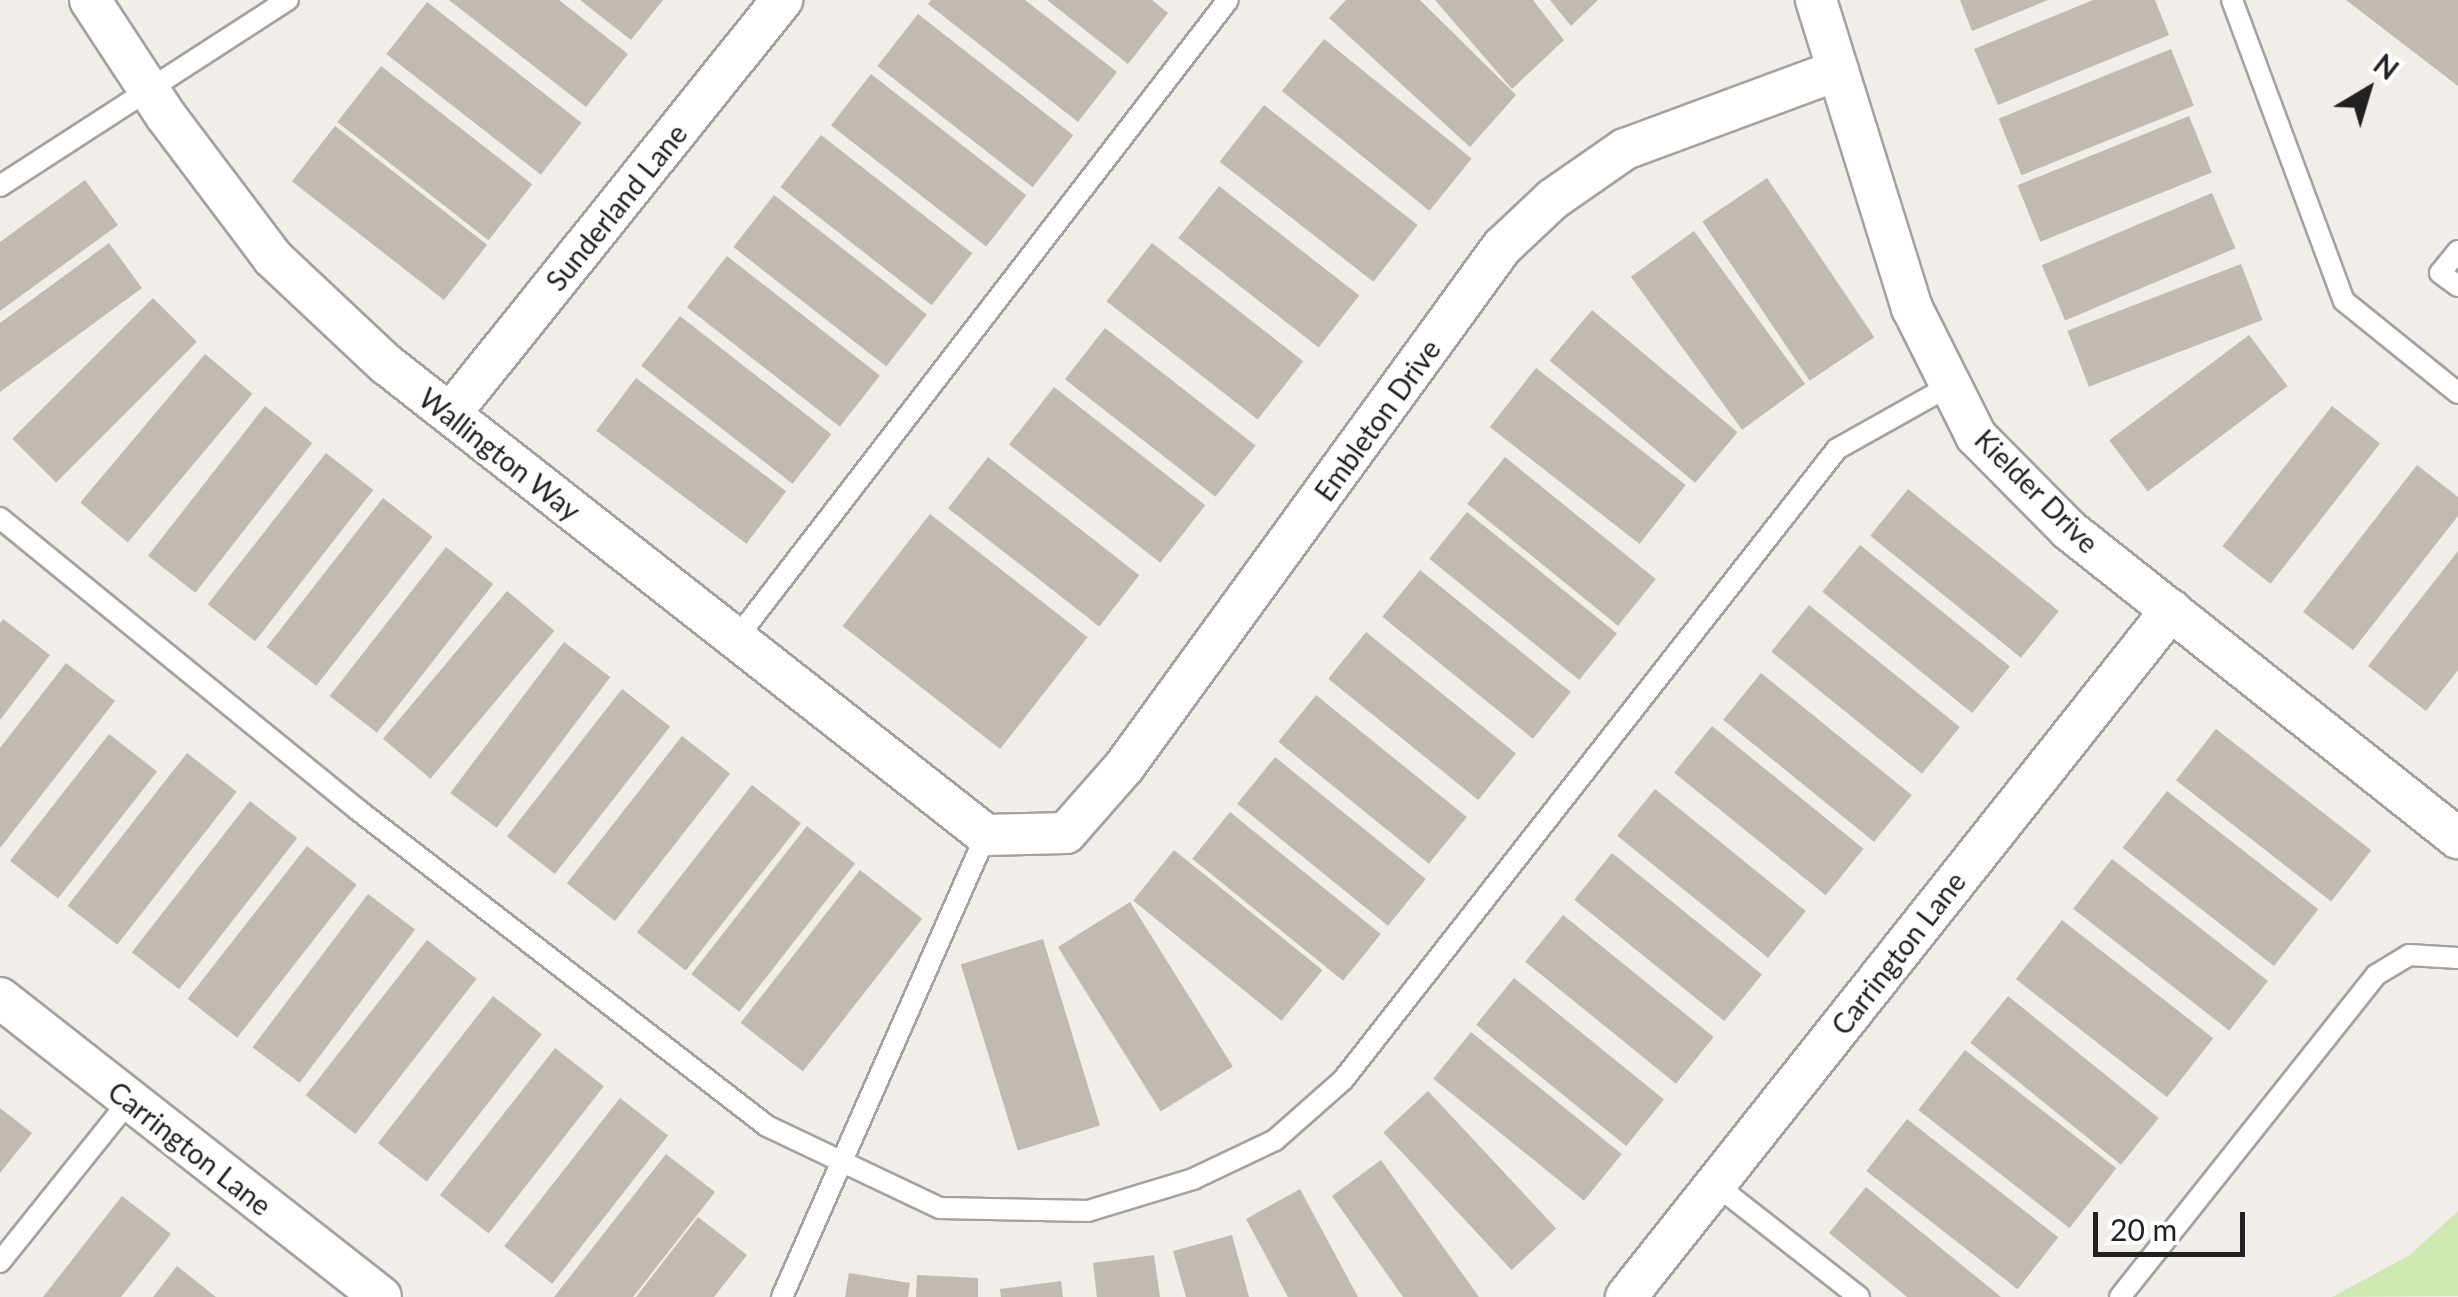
<!DOCTYPE html>
<html>
<head>
<meta charset="utf-8">
<style>
	body { margin:0 }
	#map { position:relative; width:2458px; height:1297px; overflow:hidden; background:#f1ede8; font-family:Lato,sans-serif }
	div>[style] { position:absolute }
	.grass>* { inset:0; background:#cee8b1 }
	.building>* { inset:0; background:#c1b9b4; transform-origin:0 0 }
	.roads { filter:drop-shadow(2px 0 #a2a2a2) drop-shadow(-2px 0 #a2a2a2) drop-shadow(0 2px #a2a2a2) drop-shadow(0 -2px #a2a2a2) }
	.service>* { height:20px; margin:-10px; padding:0 10px; transform-origin:10px; border-radius:10px; background:#fff }
	.minor>* { height:40px; margin:-20px; padding:0 20px; transform-origin:20px; border-radius:20px; background:#fff }
	span { translate:-50% -50%; white-space:nowrap; text-align:center; line-height:1.15; -webkit-text-stroke:8px #fff; paint-order:stroke }
	.street-label { font-size:28px; color:#212121 }
	.north { position:absolute; left:2318px; top:40px; width:100px; height:100px; -webkit-text-stroke:8px #fff; paint-order:stroke; rotate:38deg; font-size:28px; font-weight:700; line-height:40px; text-align:center; color:#212121 }
	.north::after { content:''; display:block; margin:auto; width:35px; height:45px; background:#212121; clip-path:polygon(50% 0,100% 100%,50% 72%,0 100%) }
	.scale { position:absolute; left:2093px; top:1212px; width:152px; height:45px; box-sizing:border-box; border:5px solid #212121; border-top:0; padding-left:12px; font-size:30px; line-height:35px; white-space:nowrap; color:#212121; -webkit-text-stroke:8px #fff; paint-order:stroke }
</style>
</head>
<body>
<div id="map">
	<div class="grass">
		<i style="clip-path:polygon(2458px 1211px,2458px 1296px,2332px 1297px,2410px 1255px)"></i>
	</div>
	<div class="building">
		<i style="clip-path:polygon(449px 0,559px 0,628px 54px,586px 107px)"></i>
		<i style="clip-path:polygon(580px 0,663px 0,631px 40px)"></i>
		<i style="clip-path:polygon(931px 0,1025px 0,1117px 72px,1078px 122px,928px 4px)"></i>
		<i style="clip-path:polygon(1047px 0,1152px 0,1168px 13px,1128px 64px)"></i>
		<i style="clip-path:polygon(1346px 0,1420px 0,1516px 95px,1470px 147px,1329px 18px)"></i>
		<i style="clip-path:polygon(1435px 0,1533px 0,1564px 40px,1512px 89px)"></i>
		<i style="clip-path:polygon(1550px 0,1598px 0,1571px 26px)"></i>
		<i style="clip-path:polygon(1960px 0,2048px 0,1972px 31px)"></i>
		<i style="clip-path:polygon(2093px 0,2155px 0,2169px 35px,1998px 105px,1974px 49px)"></i>
		<i style="clip-path:polygon(2346px 0,2458px 0,2458px 86px)"></i>
		<i style="left:427px;top:2px;width:196px;height:66px;rotate:38deg"></i>
		<i style="left:918px;top:14px;width:197px;height:66px;rotate:38deg"></i>
		<i style="left:1324px;top:39px;width:190px;height:67px;rotate:39deg"></i>
		<i style="left:2171px;top:49px;width:61px;height:186px;rotate:68deg"></i>
		<i style="left:381px;top:66px;width:192px;height:71px;rotate:38deg"></i>
		<i style="left:871px;top:74px;width:197px;height:65px;rotate:38deg"></i>
		<i style="left:1264px;top:105px;width:195px;height:72px;rotate:38deg"></i>
		<i style="left:2189px;top:116px;width:61px;height:185px;rotate:68deg"></i>
		<i style="left:335px;top:126px;width:193px;height:70px;rotate:38deg"></i>
		<i style="left:821px;top:135px;width:192px;height:66px;rotate:38deg"></i>
		<i style="left:1767px;top:178px;width:192px;height:78px;rotate:56deg"></i>
		<i style="clip-path:polygon(85px 180px,118px 225px,0 311px,0 242px)"></i>
		<i style="left:1219px;top:186px;width:178px;height:66px;rotate:38deg"></i>
		<i style="left:2212px;top:193px;width:60px;height:185px;rotate:67deg"></i>
		<i style="left:774px;top:195px;width:194px;height:66px;rotate:38deg"></i>
		<i style="left:1694px;top:231px;width:189px;height:78px;rotate:54deg"></i>
		<i style="clip-path:polygon(109px 243px,142px 288px,0 392px,0 323px)"></i>
		<i style="left:1152px;top:243px;width:192px;height:74px;rotate:38deg"></i>
		<i style="left:727px;top:256px;width:194px;height:65px;rotate:38deg"></i>
		<i style="left:2241px;top:264px;width:60px;height:186px;rotate:69deg"></i>
		<i style="left:153px;top:298px;width:62px;height:199px;rotate:45deg"></i>
		<i style="left:1592px;top:310px;width:190px;height:66px;rotate:40deg"></i>
		<i style="left:680px;top:316px;width:192px;height:63px;rotate:38deg"></i>
		<i style="left:1105px;top:328px;width:191px;height:65px;rotate:38deg"></i>
		<i style="left:2249px;top:335px;width:64px;height:175px;rotate:53deg"></i>
		<i style="left:205px;top:354px;width:62px;height:194px;rotate:40deg"></i>
		<i style="left:1536px;top:368px;width:190px;height:75px;rotate:38deg"></i>
		<i style="left:636px;top:378px;width:188px;height:66px;rotate:37deg"></i>
		<i style="left:1054px;top:387px;width:192px;height:73px;rotate:38deg"></i>
		<i style="left:265px;top:406px;width:60px;height:190px;rotate:38deg"></i>
		<i style="left:2332px;top:406px;width:61px;height:178px;rotate:38deg"></i>
		<i style="left:326px;top:453px;width:60px;height:192px;rotate:38deg"></i>
		<i style="left:988px;top:457px;width:192px;height:65px;rotate:38deg"></i>
		<i style="left:1505px;top:457px;width:194px;height:60px;rotate:39deg"></i>
		<i style="clip-path:polygon(2417px 465px,2458px 497px,2458px 516px,2353px 650px,2303px 612px)"></i>
		<i style="left:1908px;top:489px;width:194px;height:60px;rotate:39deg"></i>
		<i style="left:383px;top:498px;width:63px;height:189px;rotate:38deg"></i>
		<i style="left:1467px;top:512px;width:193px;height:60px;rotate:39deg"></i>
		<i style="left:930px;top:514px;width:200px;height:142px;rotate:38deg"></i>
		<i style="left:1860px;top:545px;width:193px;height:60px;rotate:39deg"></i>
		<i style="left:446px;top:547px;width:60px;height:189px;rotate:38deg"></i>
		<i style="clip-path:polygon(2458px 551px,2458px 670px,2426px 711px,2368px 666px)"></i>
		<i style="left:1420px;top:570px;width:194px;height:60px;rotate:39deg"></i>
		<i style="left:507px;top:591px;width:62px;height:193px;rotate:40deg"></i>
		<i style="left:1809px;top:605px;width:194px;height:60px;rotate:39deg"></i>
		<i style="clip-path:polygon(3px 619px,50px 655px,0 720px,0 623px)"></i>
		<i style="left:1366px;top:632px;width:193px;height:60px;rotate:39deg"></i>
		<i style="left:564px;top:642px;width:58px;height:189px;rotate:37deg"></i>
		<i style="clip-path:polygon(66px 663px,115px 701px,0 848px,0 748px)"></i>
		<i style="left:1761px;top:673px;width:194px;height:60px;rotate:39deg"></i>
		<i style="left:622px;top:689px;width:61px;height:187px;rotate:38deg"></i>
		<i style="left:1316px;top:695px;width:194px;height:60px;rotate:39deg"></i>
		<i style="left:1712px;top:726px;width:195px;height:60px;rotate:39deg"></i>
		<i style="left:2216px;top:729px;width:197px;height:65px;rotate:38deg"></i>
		<i style="left:109px;top:734px;width:61px;height:161px;rotate:38deg"></i>
		<i style="left:682px;top:736px;width:61px;height:187px;rotate:38deg"></i>
		<i style="left:187px;top:753px;width:63px;height:194px;rotate:38deg"></i>
		<i style="left:1275px;top:757px;width:194px;height:60px;rotate:39deg"></i>
		<i style="left:752px;top:785px;width:62px;height:187px;rotate:38deg"></i>
		<i style="left:1655px;top:789px;width:194px;height:60px;rotate:39deg"></i>
		<i style="left:2167px;top:791px;width:192px;height:72px;rotate:38deg"></i>
		<i style="left:250px;top:801px;width:60px;height:192px;rotate:38deg"></i>
		<i style="left:1230px;top:812px;width:194px;height:60px;rotate:39deg"></i>
		<i style="left:807px;top:826px;width:61px;height:188px;rotate:38deg"></i>
		<i style="left:307px;top:846px;width:63px;height:194px;rotate:38deg"></i>
		<i style="left:1174px;top:850px;width:191px;height:65px;rotate:39deg"></i>
		<i style="left:1612px;top:853px;width:193px;height:60px;rotate:39deg"></i>
		<i style="left:2112px;top:859px;width:198px;height:63px;rotate:38deg"></i>
		<i style="left:860px;top:870px;width:79px;height:194px;rotate:38deg"></i>
		<i style="left:368px;top:894px;width:59px;height:192px;rotate:37deg"></i>
		<i style="left:1130px;top:902px;width:194px;height:85px;rotate:58deg"></i>
		<i style="left:1563px;top:915px;width:194px;height:60px;rotate:39deg"></i>
		<i style="left:2062px;top:920px;width:192px;height:75px;rotate:38deg"></i>
		<i style="left:1043px;top:939px;width:195px;height:86px;rotate:73deg"></i>
		<i style="left:427px;top:940px;width:63px;height:197px;rotate:38deg"></i>
		<i style="left:1514px;top:978px;width:193px;height:60px;rotate:39deg"></i>
		<i style="left:493px;top:996px;width:62px;height:187px;rotate:38deg"></i>
		<i style="left:2008px;top:996px;width:194px;height:60px;rotate:39deg"></i>
		<i style="left:1471px;top:1032px;width:194px;height:60px;rotate:39deg"></i>
		<i style="left:555px;top:1048px;width:62px;height:187px;rotate:38deg"></i>
		<i style="left:1965px;top:1050px;width:192px;height:76px;rotate:38deg"></i>
		<i style="left:1428px;top:1091px;width:188px;height:61px;rotate:47deg"></i>
		<i style="left:620px;top:1098px;width:61px;height:188px;rotate:38deg"></i>
		<i style="clip-path:polygon(0 1108px,32px 1133px,0 1173px)"></i>
		<i style="left:1907px;top:1119px;width:192px;height:66px;rotate:38deg"></i>
		<i style="clip-path:polygon(666px 1154px,715px 1192px,633px 1297px,554px 1297px)"></i>
		<i style="clip-path:polygon(1381px 1160px,1479px 1297px,1403px 1297px,1332px 1196px)"></i>
		<i style="clip-path:polygon(1866px 1187px,2001px 1297px,1907px 1297px,1829px 1233px)"></i>
		<i style="clip-path:polygon(1300px 1189px,1358px 1297px,1288px 1297px,1246px 1219px)"></i>
		<i style="clip-path:polygon(122px 1196px,171px 1234px,121px 1297px,43px 1297px)"></i>
		<i style="clip-path:polygon(698px 1217px,747px 1255px,714px 1297px,636px 1297px)"></i>
		<i style="clip-path:polygon(1232px 1235px,1249px 1297px,1186px 1297px,1173px 1251px)"></i>
		<i style="clip-path:polygon(1154px 1255px,1160px 1297px,1097px 1297px,1093px 1263px)"></i>
		<i style="clip-path:polygon(177px 1266px,216px 1297px,153px 1297px)"></i>
		<i style="clip-path:polygon(849px 1273px,910px 1283px,908px 1297px,845px 1297px)"></i>
		<i style="clip-path:polygon(917px 1275px,978px 1278px,978px 1297px,916px 1297px)"></i>
		<i style="clip-path:polygon(1061px 1281px,1063px 1297px,1001px 1297px,1000px 1289px)"></i>
	</div>
	<div class="roads">
		<div class="service">
			<i style="left:2232px;top:0;width:321px;rotate:69.6deg"></i>
			<i style="left:2344px;top:301px;width:146px;rotate:38.9deg"></i>
			<i style="left:0;top:186px;width:343px;rotate:-32.9deg"></i>
			<i style="left:2458px;top:251px;width:28px;rotate:129deg"></i>
			<i style="left:2440px;top:273px;width:22px;rotate:36deg"></i>
			<i style="left:0;top:518px;width:462px;rotate:39.2deg"></i>
			<i style="left:358px;top:810px;width:517px;rotate:37.69deg"></i>
			<i style="left:767px;top:1126px;width:191px;rotate:25.4deg"></i>
			<i style="left:940px;top:1208px;width:148px;rotate:1.2deg"></i>
			<i style="left:1088px;top:1211px;width:110px;rotate:-16.9deg"></i>
			<i style="left:1193px;top:1179px;width:91px;rotate:-25.4deg"></i>
			<i style="left:1275px;top:1140px;width:91px;rotate:-41.4deg"></i>
			<i style="left:1343px;top:1080px;width:801px;rotate:-51.94deg"></i>
			<i style="left:1837px;top:449px;width:131px;rotate:-29.3deg"></i>
			<i style="left:736px;top:639px;width:806px;rotate:-52.41deg"></i>
			<i style="left:1715px;top:1184px;width:183px;rotate:38.1deg"></i>
			<i style="left:0;top:1262px;width:208px;rotate:-51.3deg"></i>
			<i style="left:782px;top:1297px;width:505px;rotate:-66.18deg"></i>
			<i style="left:2120px;top:1297px;width:411px;rotate:-51.5deg"></i>
			<i style="left:2376px;top:975px;width:39px;rotate:-31deg"></i>
			<i style="left:2409px;top:955px;width:49px;rotate:3.5deg"></i>
		</div>
		<div class="minor">
			<i style="left:90px;top:0;width:139px;rotate:56.8deg"></i>
			<i style="left:166px;top:116px;width:178px;rotate:53deg"></i>
			<i style="left:273px;top:258px;width:155px;rotate:43.2deg"></i>
			<i style="left:386px;top:364px;width:763px;rotate:38.13deg"></i>
			<i style="left:986px;top:835px;width:80px;rotate:-1.4deg"></i>
			<i style="left:1066px;top:833px;width:88px;rotate:-48.7deg"></i>
			<i style="left:1124px;top:767px;width:643px;rotate:-53.99deg"></i>
			<i style="left:1502px;top:247px;width:70px;rotate:-43.3deg"></i>
			<i style="left:1553px;top:199px;width:88px;rotate:-34.8deg"></i>
			<i style="left:1625px;top:149px;width:227px;rotate:-20.3deg"></i>
			<i style="left:1816px;top:0;width:323px;rotate:72.7deg"></i>
			<i style="left:1912px;top:308px;width:143px;rotate:63.4deg"></i>
			<i style="left:1976px;top:436px;width:132px;rotate:45.3deg"></i>
			<i style="left:2069px;top:530px;width:496px;rotate:38.4deg"></i>
			<i style="left:450px;top:414px;width:531px;rotate:-51.27deg"></i>
			<i style="left:0;top:998px;width:484px;rotate:38.1deg"></i>
			<i style="left:1626px;top:1297px;width:877px;rotate:-51.57deg"></i>
		</div>
	</div>
	<div class="street-label">
		<span style="left:616px;top:207px;rotate:-51deg">Sunderland Lane</span>
		<span style="left:1377px;top:420px;rotate:-54deg">Embleton Drive</span>
		<span style="left:500px;top:454px;rotate:38deg">Wallington Way</span>
		<span style="left:2037px;top:491px;rotate:45deg">Kielder Drive</span>
		<span style="left:1898px;top:953px;rotate:-52deg">Carrington Lane</span>
		<span style="left:190px;top:1148px;rotate:38deg">Carrington Lane</span>
	</div>
	<div class="north">N</div>
	<div class="scale">20 m</div>
</div>
</body>
</html>
